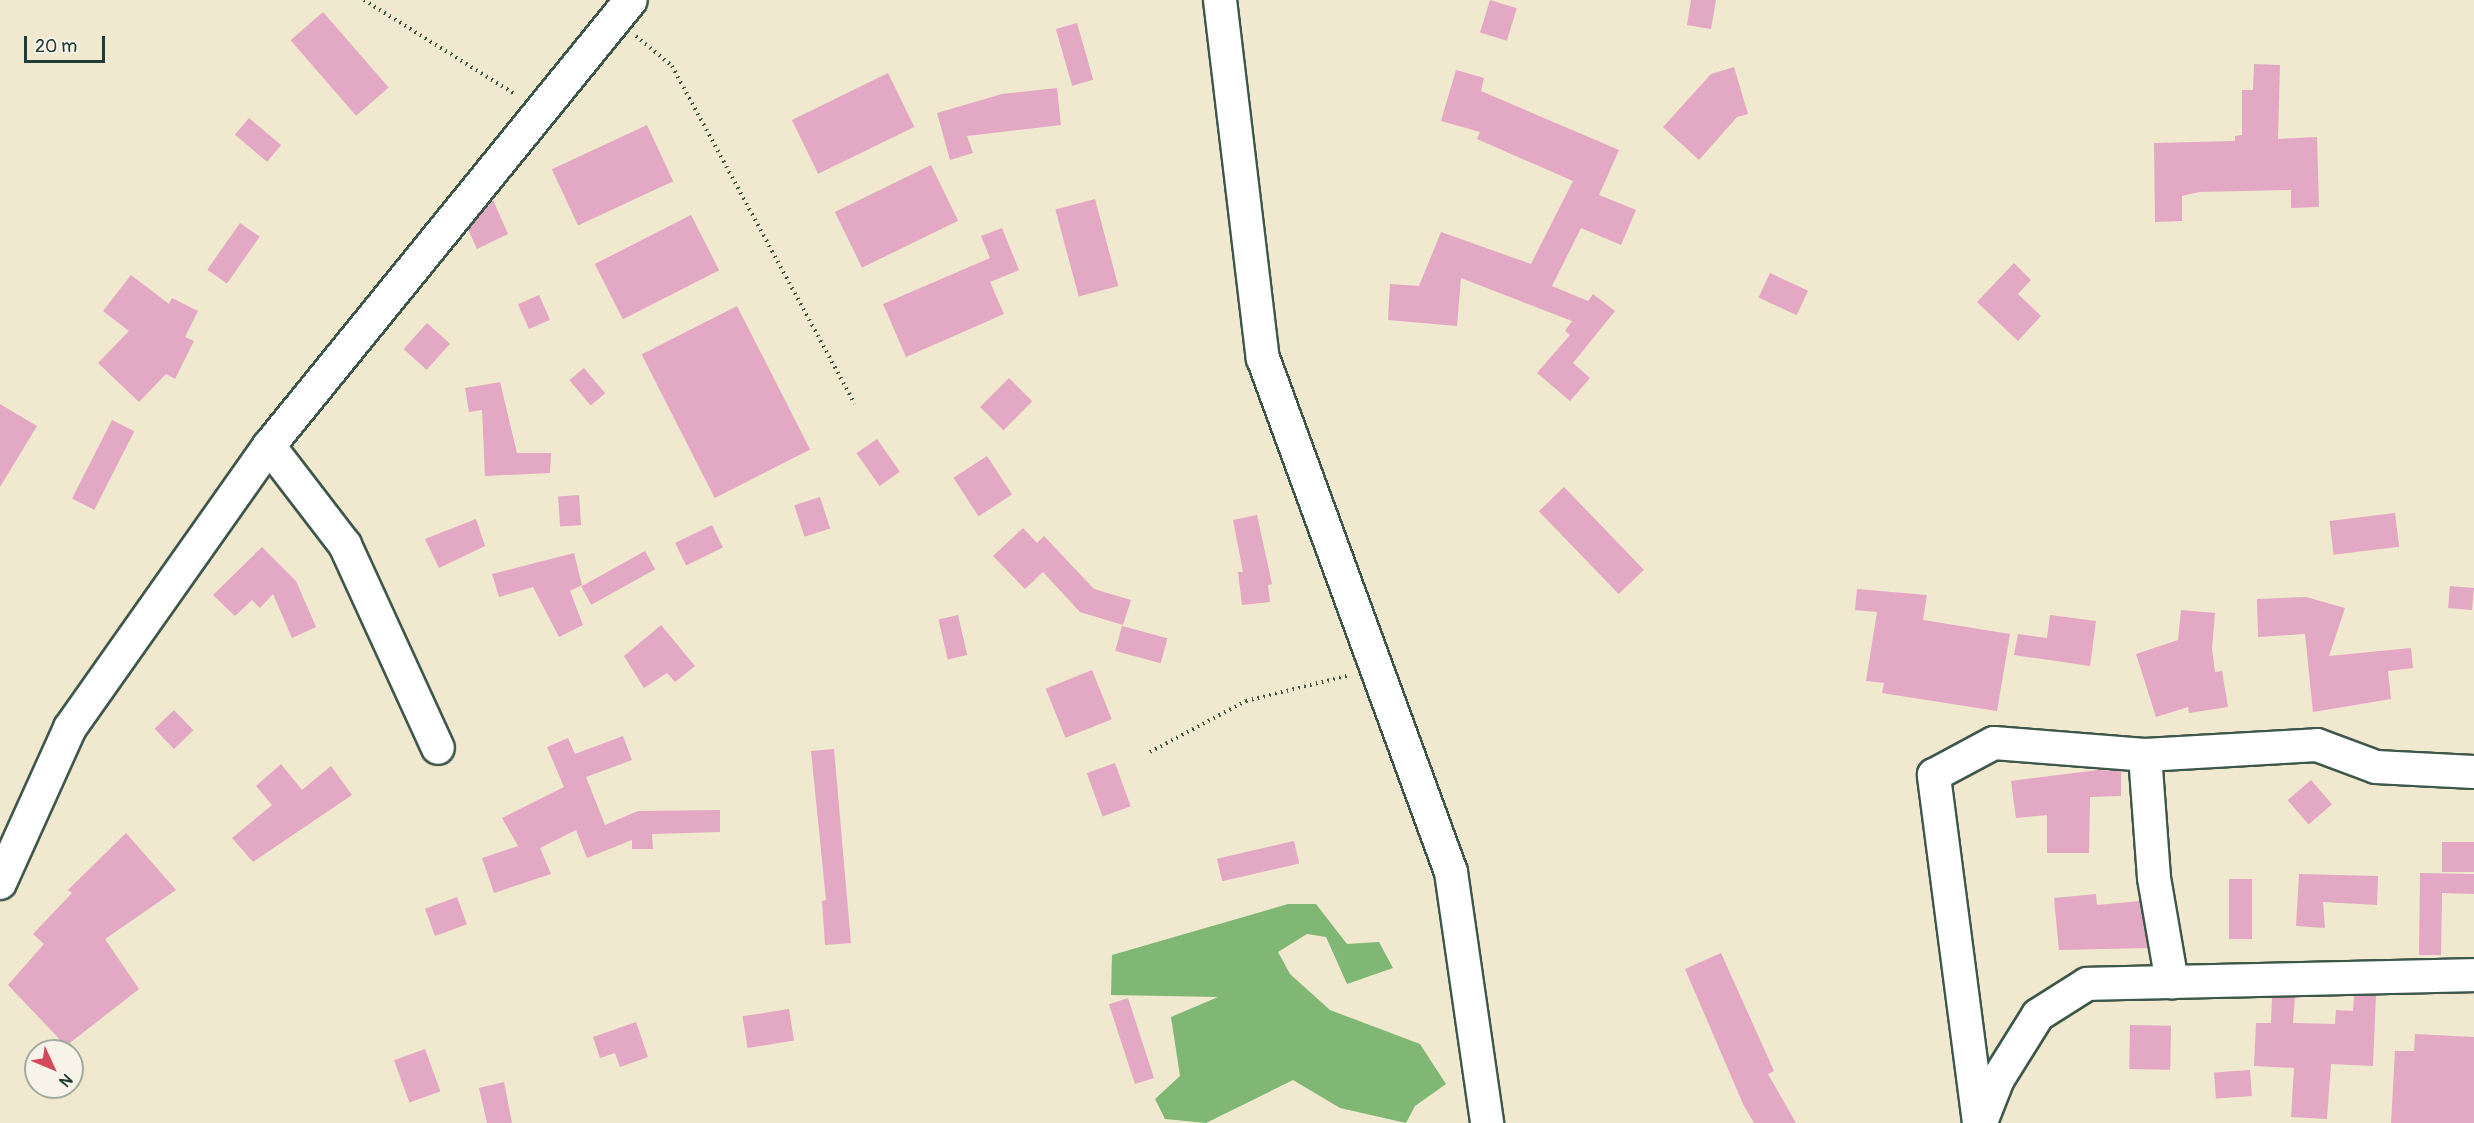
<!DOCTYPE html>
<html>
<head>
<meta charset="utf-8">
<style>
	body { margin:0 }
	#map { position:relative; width:2474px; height:1123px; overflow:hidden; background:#f1e8d0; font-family:Pangolin,sans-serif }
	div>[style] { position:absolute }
	.forest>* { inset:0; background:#80b774 }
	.building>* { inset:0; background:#e3a8c3; transform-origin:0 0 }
	.path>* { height:4px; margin-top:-2px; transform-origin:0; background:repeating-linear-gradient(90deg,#3e574b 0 1.5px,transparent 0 6px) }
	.roads { filter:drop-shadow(2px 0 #3e574b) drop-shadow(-2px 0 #3e574b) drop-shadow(0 2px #3e574b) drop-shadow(0 -2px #3e574b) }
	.minor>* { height:32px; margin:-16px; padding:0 16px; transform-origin:16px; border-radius:16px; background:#fff }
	span { translate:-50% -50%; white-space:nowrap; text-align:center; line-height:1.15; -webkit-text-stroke:4.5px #f7f3e8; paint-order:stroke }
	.north { position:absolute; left:24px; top:1039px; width:60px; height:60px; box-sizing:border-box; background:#f7f3e8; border:2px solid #a1aaa0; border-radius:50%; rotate:134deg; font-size:16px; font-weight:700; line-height:24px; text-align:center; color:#1f3d34 }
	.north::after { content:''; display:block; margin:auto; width:21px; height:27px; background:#d1495b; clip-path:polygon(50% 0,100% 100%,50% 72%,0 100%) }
	.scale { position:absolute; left:24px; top:36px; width:81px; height:27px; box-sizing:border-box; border:3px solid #1f3d34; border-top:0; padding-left:8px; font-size:18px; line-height:21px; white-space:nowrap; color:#1f3d34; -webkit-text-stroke:4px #f7f3e8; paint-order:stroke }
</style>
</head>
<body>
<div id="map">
	<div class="forest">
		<i style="clip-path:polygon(1288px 904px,1316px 904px,1347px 944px,1379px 942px,1393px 968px,1347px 984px,1326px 937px,1307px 934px,1278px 952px,1290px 974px,1330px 1010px,1420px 1044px,1446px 1084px,1415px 1106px,1406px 1123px,1340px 1108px,1293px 1080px,1206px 1123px,1165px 1119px,1155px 1099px,1180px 1076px,1171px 1017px,1218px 997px,1111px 995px,1112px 955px)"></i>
	</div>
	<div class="building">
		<i style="left:1490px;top:0;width:28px;height:34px;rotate:17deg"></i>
		<i style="clip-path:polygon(1691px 0,1716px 0,1711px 29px,1687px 25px)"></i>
		<i style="left:323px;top:12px;width:100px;height:43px;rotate:49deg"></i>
		<i style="left:1077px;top:23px;width:59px;height:22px;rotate:74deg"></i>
		<i style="clip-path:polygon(2254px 64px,2280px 65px,2278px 139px,2317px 137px,2319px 207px,2291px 208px,2291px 190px,2199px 192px,2182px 196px,2182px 221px,2155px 222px,2154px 143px,2235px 141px,2235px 136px,2242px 135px,2242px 90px,2253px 90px)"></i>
		<i style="clip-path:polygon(1734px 67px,1748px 114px,1737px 117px,1699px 160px,1663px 127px,1711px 74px)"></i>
		<i style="clip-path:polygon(1456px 70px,1484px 78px,1481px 91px,1619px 150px,1599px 195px,1636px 210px,1621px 245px,1581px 228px,1552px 286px,1588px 301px,1593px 294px,1615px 311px,1573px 363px,1590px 378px,1570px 401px,1537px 373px,1570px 335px,1565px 331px,1572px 321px,1461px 278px,1457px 326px,1388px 320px,1390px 284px,1419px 286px,1441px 232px,1531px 264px,1573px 181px,1477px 139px,1480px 132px,1441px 121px)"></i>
		<i style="left:888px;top:73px;width:60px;height:107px;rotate:64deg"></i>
		<i style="clip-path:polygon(1057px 88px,1061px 125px,967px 136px,973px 153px,950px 160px,937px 113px,1002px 94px)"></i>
		<i style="left:249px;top:118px;width:42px;height:22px;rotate:40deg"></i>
		<i style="left:647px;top:125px;width:62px;height:105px;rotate:65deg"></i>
		<i style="left:931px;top:165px;width:62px;height:107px;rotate:64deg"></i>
		<i style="left:1095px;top:199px;width:90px;height:41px;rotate:75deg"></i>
		<i style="clip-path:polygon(493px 200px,508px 234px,477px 249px,468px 229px)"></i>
		<i style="left:691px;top:215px;width:62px;height:108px;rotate:63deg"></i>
		<i style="left:240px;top:223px;width:24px;height:57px;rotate:35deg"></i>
		<i style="clip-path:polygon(1002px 228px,1019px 270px,990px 282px,1004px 314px,906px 357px,883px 304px,990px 258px,981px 236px)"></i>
		<i style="clip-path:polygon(2014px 263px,2031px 280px,2018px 294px,2041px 316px,2018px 341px,1977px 302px)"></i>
		<i style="left:1770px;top:273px;width:42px;height:27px;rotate:25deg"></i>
		<i style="clip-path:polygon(131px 275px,169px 304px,172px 298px,198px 311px,185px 337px,194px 341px,175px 379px,166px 374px,139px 402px,98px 363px,129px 331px,103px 311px)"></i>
		<i style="left:539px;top:295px;width:27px;height:23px;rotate:66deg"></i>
		<i style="left:737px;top:306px;width:161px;height:107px;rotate:63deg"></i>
		<i style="left:427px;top:323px;width:31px;height:35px;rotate:42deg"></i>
		<i style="left:584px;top:368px;width:33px;height:19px;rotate:50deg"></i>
		<i style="left:1009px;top:378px;width:33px;height:41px;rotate:45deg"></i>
		<i style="clip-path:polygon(500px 382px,517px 453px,551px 453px,550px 473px,485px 476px,482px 410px,469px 412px,465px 388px)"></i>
		<i style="clip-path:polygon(0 404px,37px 426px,0 487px)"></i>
		<i style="left:112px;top:420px;width:25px;height:88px;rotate:27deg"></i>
		<i style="left:877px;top:439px;width:40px;height:25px;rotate:55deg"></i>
		<i style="left:987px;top:456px;width:46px;height:40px;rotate:57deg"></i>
		<i style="left:1564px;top:487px;width:115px;height:35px;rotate:46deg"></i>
		<i style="left:579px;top:495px;width:30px;height:21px;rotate:86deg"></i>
		<i style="left:820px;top:497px;width:33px;height:27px;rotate:72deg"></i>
		<i style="left:2395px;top:513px;width:34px;height:66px;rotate:83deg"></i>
		<i style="clip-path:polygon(1257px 515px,1272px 584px,1268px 585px,1270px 602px,1242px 605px,1238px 572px,1243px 572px,1233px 520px)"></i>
		<i style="clip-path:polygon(476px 519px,485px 546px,439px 568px,425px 539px)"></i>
		<i style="left:712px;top:525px;width:25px;height:41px;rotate:64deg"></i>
		<i style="clip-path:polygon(1023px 528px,1037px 543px,1044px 536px,1094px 589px,1131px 600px,1123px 625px,1080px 612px,1043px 572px,1025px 589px,993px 556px)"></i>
		<i style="clip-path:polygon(262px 547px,296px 581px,316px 627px,292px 638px,273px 594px,260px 608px,252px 600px,235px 616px,213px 595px)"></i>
		<i style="left:645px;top:551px;width:21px;height:73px;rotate:61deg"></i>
		<i style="clip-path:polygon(574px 553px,582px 585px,570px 591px,583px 625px,559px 637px,533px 587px,499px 597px,492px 574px)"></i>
		<i style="left:2450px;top:586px;width:24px;height:22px;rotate:5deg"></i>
		<i style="clip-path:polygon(1857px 589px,1927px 595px,1923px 620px,2010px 634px,1997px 711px,1882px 693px,1884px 683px,1866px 681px,1877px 612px,1855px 610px)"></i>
		<i style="clip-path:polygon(2306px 597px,2345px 608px,2329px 656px,2411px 648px,2413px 668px,2388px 671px,2391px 699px,2313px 712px,2305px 634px,2258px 637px,2257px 599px)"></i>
		<i style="clip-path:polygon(2181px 610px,2215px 613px,2212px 649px,2215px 672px,2222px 671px,2228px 707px,2189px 713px,2188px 707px,2156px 717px,2136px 654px,2178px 640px)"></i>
		<i style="left:958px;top:615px;width:41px;height:20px;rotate:77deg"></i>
		<i style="clip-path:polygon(2050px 615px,2096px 621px,2090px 666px,2014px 655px,2018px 634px,2047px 638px)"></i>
		<i style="clip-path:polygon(661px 625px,695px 666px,675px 682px,667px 673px,644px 688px,624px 656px)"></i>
		<i style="left:1122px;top:626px;width:47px;height:26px;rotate:15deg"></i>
		<i style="left:1092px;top:670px;width:53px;height:50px;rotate:68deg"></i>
		<i style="left:174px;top:710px;width:28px;height:27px;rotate:46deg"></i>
		<i style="clip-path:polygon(623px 736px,632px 760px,586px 777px,605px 825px,638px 811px,720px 810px,720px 832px,652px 834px,653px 849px,632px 849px,632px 840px,587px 858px,576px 830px,540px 848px,551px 874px,494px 893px,482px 858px,518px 846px,502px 818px,564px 787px,547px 747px,568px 738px,575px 754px)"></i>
		<i style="clip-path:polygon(834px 749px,851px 943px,825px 945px,822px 901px,826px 900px,811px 751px)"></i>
		<i style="left:1115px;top:763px;width:46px;height:30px;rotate:70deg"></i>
		<i style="clip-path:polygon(281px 764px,302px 790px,331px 766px,352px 795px,253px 862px,232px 838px,272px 805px,256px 786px)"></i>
		<i style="clip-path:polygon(2098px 770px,2121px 771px,2121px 796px,2090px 797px,2089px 853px,2047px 853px,2047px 815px,2016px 818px,2011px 781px)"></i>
		<i style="left:2311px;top:780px;width:32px;height:31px;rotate:49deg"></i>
		<i style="clip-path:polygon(126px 833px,176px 890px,105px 939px,139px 989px,66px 1046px,8px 985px,44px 944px,33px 934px,72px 893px,68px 890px)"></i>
		<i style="left:1294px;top:841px;width:23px;height:79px;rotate:77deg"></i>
		<i style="left:2442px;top:842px;width:32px;height:30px"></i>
		<i style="clip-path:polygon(2420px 873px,2474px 874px,2474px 894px,2442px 893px,2441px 955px,2419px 955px)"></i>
		<i style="clip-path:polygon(2299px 874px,2378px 876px,2377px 905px,2323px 902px,2325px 928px,2296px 926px)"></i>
		<i style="left:2252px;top:879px;width:60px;height:23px;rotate:90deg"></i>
		<i style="clip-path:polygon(2096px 894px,2097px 905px,2140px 901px,2148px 948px,2059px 950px,2054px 898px)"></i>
		<i style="left:457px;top:897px;width:29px;height:34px;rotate:70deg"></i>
		<i style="clip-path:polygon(1721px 953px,1774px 1071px,1768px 1074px,1796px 1123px,1754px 1123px,1743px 1104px,1685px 969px)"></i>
		<i style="clip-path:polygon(2376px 995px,2373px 1066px,2331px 1064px,2327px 1119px,2291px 1117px,2294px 1068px,2254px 1066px,2256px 1023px,2271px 1023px,2272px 998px,2295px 997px,2293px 1023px,2335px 1024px,2336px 1010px,2353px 1011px,2354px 996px)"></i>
		<i style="left:1128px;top:998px;width:84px;height:20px;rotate:72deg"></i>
		<i style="left:789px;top:1009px;width:32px;height:47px;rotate:81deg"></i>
		<i style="clip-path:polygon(636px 1022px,648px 1057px,620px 1067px,615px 1053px,600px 1058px,593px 1037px)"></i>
		<i style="left:2130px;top:1025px;width:41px;height:44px;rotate:1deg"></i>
		<i style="clip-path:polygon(2415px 1034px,2474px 1037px,2474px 1123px,2391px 1123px,2395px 1051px,2414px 1051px)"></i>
		<i style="left:425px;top:1049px;width:45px;height:33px;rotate:70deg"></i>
		<i style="left:2250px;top:1070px;width:26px;height:36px;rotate:86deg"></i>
		<i style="clip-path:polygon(504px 1082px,512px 1123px,487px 1123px,479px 1088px)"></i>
	</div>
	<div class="path">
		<i style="left:364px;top:0;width:179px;rotate:32deg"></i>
		<i style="left:636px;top:36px;width:47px;rotate:39.8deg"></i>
		<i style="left:672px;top:66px;width:384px;rotate:61.6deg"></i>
		<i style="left:1150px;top:752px;width:109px;rotate:-28deg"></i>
		<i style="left:1246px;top:701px;width:107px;rotate:-14deg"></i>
	</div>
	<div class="roads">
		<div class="minor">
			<i style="left:1220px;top:0;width:361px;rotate:83.2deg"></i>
			<i style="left:1263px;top:358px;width:547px;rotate:69.91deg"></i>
			<i style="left:1451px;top:872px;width:254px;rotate:81.8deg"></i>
			<i style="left:269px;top:446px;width:125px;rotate:52.5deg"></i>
			<i style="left:345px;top:545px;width:223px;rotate:65.4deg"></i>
			<i style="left:2145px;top:755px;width:123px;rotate:85.8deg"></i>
			<i style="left:2154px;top:878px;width:106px;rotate:80.2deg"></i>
			<i style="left:0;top:883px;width:170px;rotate:-65.7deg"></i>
			<i style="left:70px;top:728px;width:345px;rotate:-54.8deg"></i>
			<i style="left:269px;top:446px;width:574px;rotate:-50.94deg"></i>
			<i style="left:1981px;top:1122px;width:46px;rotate:-68.4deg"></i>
			<i style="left:1998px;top:1079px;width:75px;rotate:-58deg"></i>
			<i style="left:2038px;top:1015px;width:58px;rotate:-32.3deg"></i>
			<i style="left:2087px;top:984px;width:387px;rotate:-1.3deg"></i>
			<i style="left:1979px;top:1123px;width:351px;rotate:-97.4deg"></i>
			<i style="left:1934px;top:775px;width:68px;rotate:-28.1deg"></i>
			<i style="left:1994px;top:743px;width:151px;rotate:4.5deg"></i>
			<i style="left:2145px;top:755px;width:172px;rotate:-3.3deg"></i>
			<i style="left:2317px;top:745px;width:63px;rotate:20.4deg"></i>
			<i style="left:2376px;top:767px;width:98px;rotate:2.9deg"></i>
		</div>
	</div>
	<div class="north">N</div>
	<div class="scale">20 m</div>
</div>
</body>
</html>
